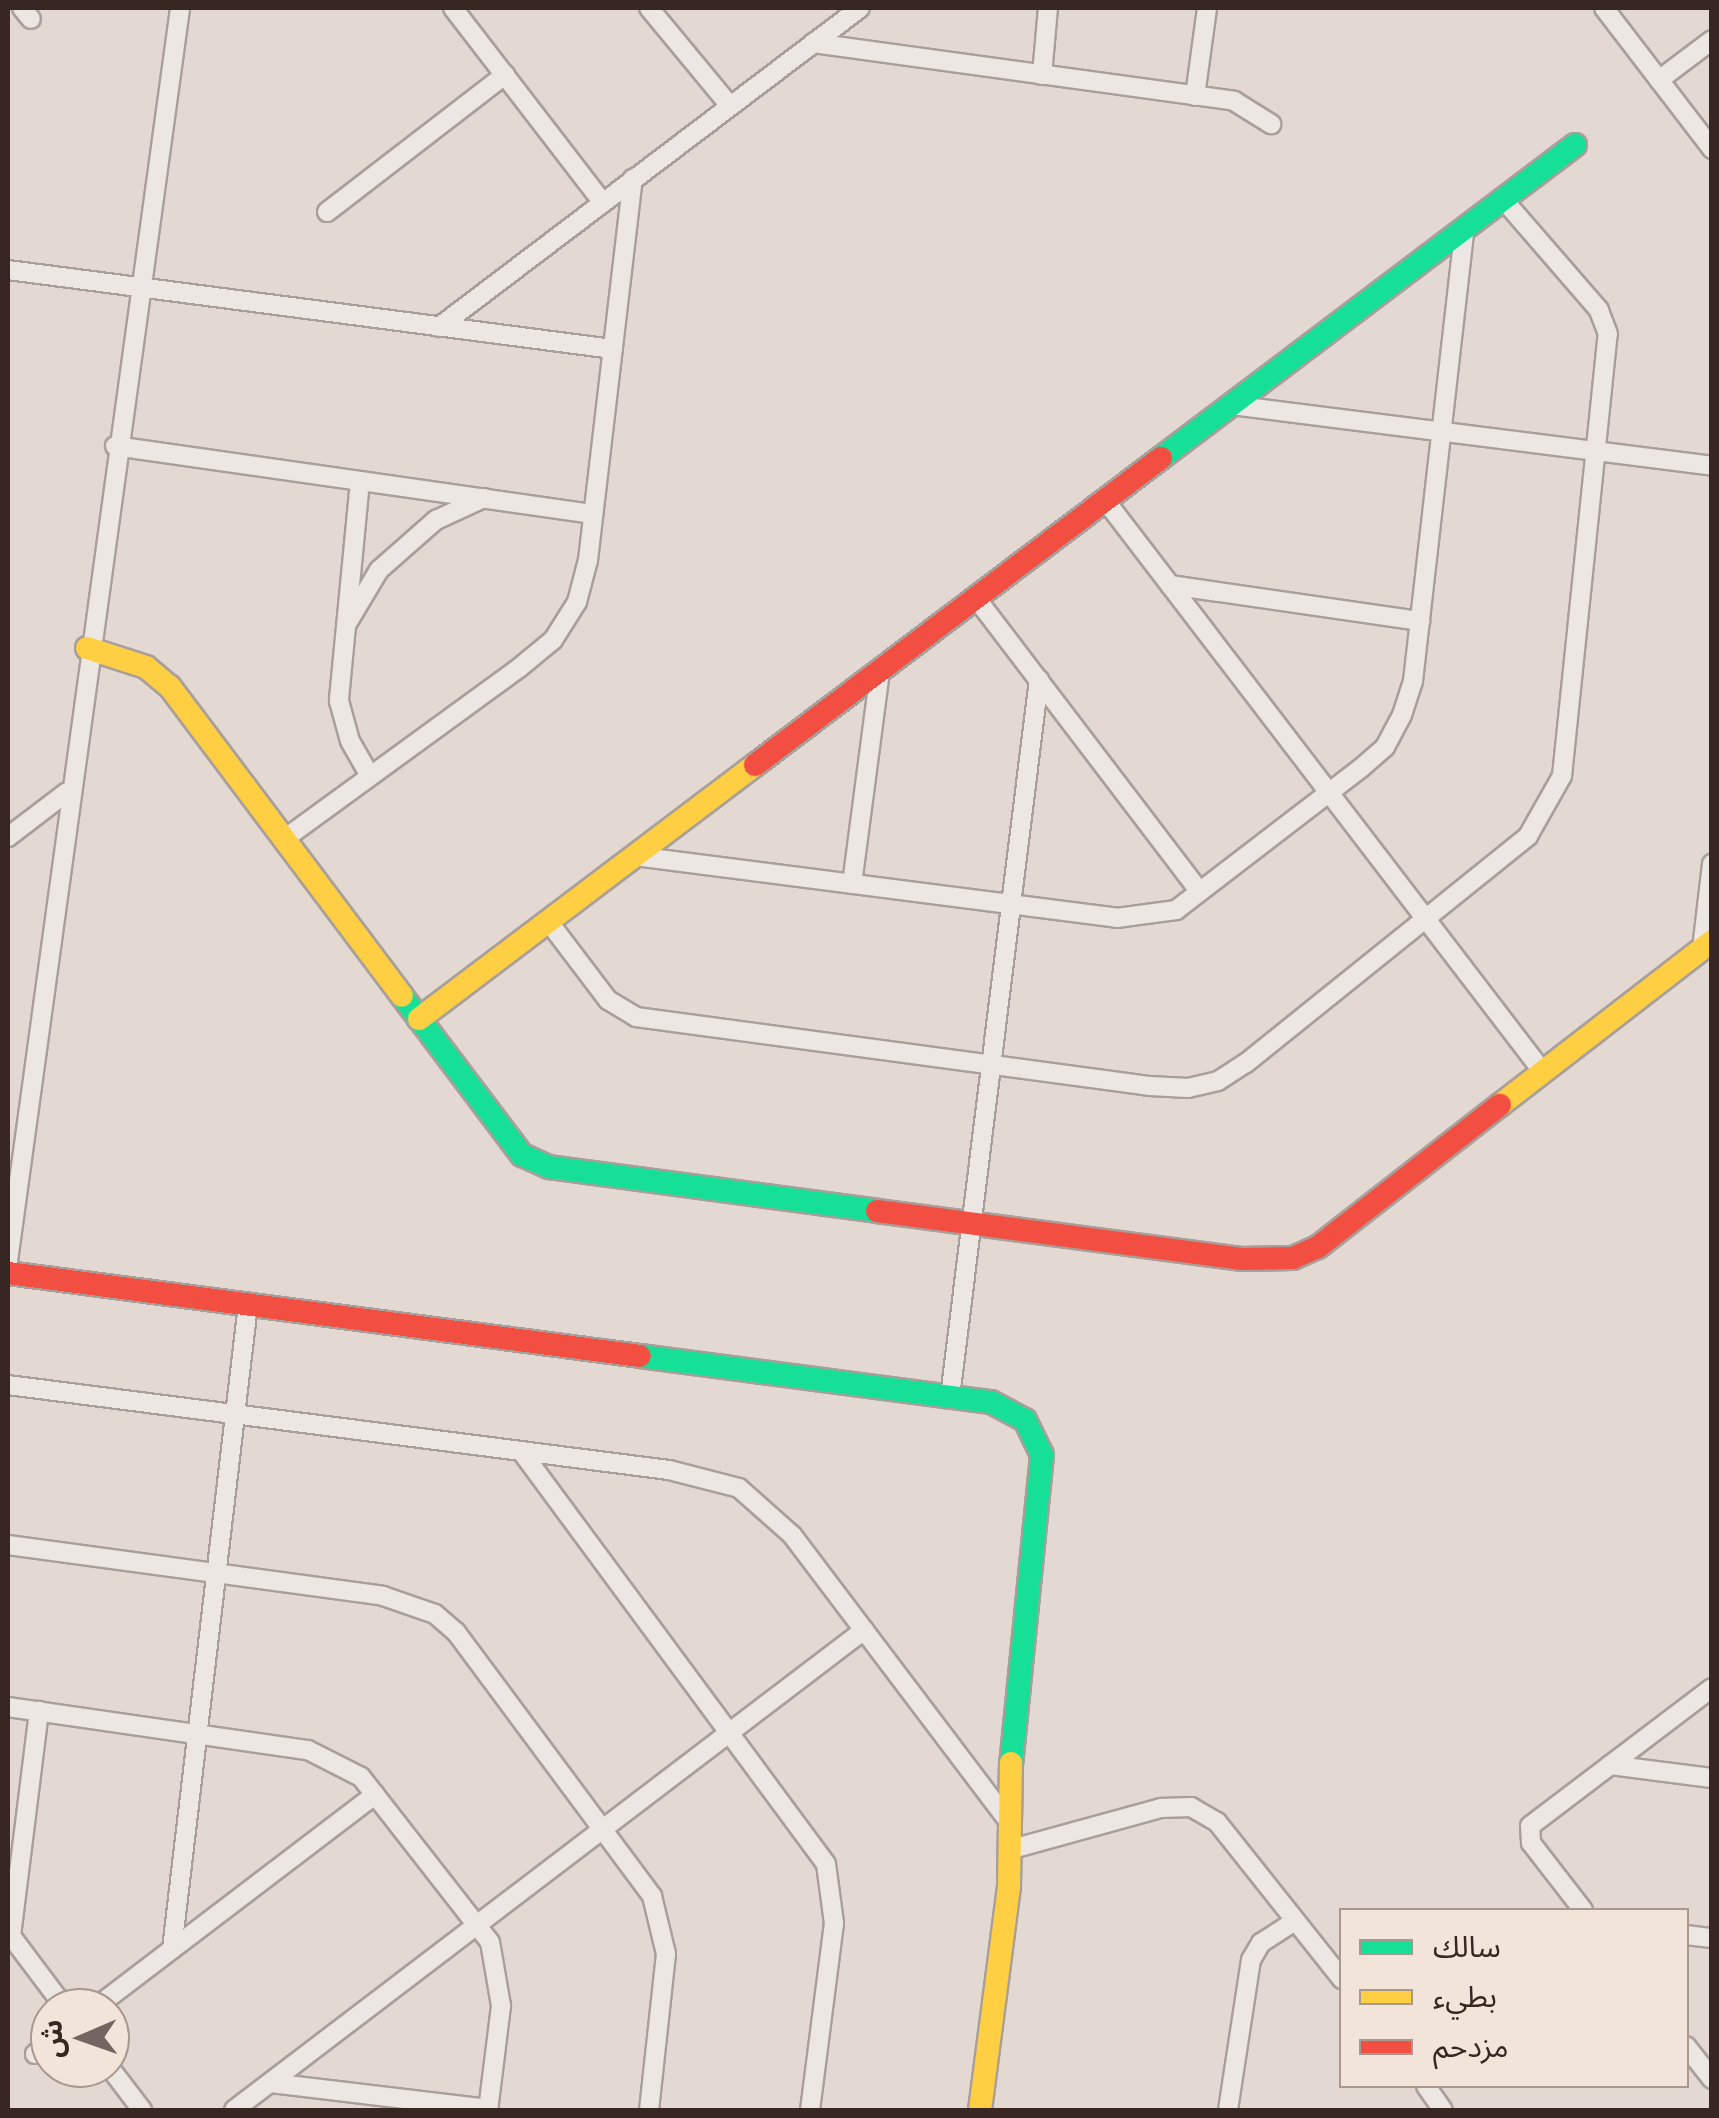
<!DOCTYPE html>
<html>
<head>
<meta charset="utf-8">
<style>
	body { margin:0 }
	#map { position:relative; width:1719px; height:2118px; overflow:hidden; background:#e3d9d2; font-family:"IBM Plex Serif","Noto Sans Arabic",serif }
	div>[style] { position:absolute }
	.roads { filter:drop-shadow(2px 0 #a99f9a) drop-shadow(-2px 0 #a99f9a) drop-shadow(0 2px #a99f9a) drop-shadow(0 -2px #a99f9a) }
	.street>* { height:18px; margin:-9px; padding:0 9px; transform-origin:9px; border-radius:9px; background:#ece7e2 }
	.fast>* { height:22px; margin:-11px; padding:0 11px; transform-origin:11px; border-radius:11px; background:#16e098 }
	.slow>* { height:22px; margin:-11px; padding:0 11px; transform-origin:11px; border-radius:11px; background:#ffcf43 }
	.jam>* { height:22px; margin:-11px; padding:0 11px; transform-origin:11px; border-radius:11px; background:#f24e42 }
	span { translate:-50% -50%; white-space:nowrap; text-align:center; line-height:1.15; -webkit-text-stroke:9px #f3e4d9; paint-order:stroke }
	.frame { position:absolute; inset:0; border:10px solid #382622; pointer-events:none }
	.legend { position:absolute; left:1339px; top:1908px; width:350px; height:180px; box-sizing:border-box; background:#f3e4d9; border:2px solid #a89890; margin:0; padding:12px 18px; list-style:none; font-size:30px; color:#382622 }
	.legend li { display:flex; align-items:center; gap:20px; height:50px }
	.legend b { width:50px; border:2px solid #a89890 }
	.north { position:absolute; left:30px; top:1988px; width:100px; height:100px; box-sizing:border-box; background:#f3e4d9; border:2px solid #a89890; border-radius:50%; rotate:268deg; font-size:28px; font-weight:700; line-height:40px; text-align:center; color:#382622 }
	.north::after { content:''; display:block; margin:auto; width:35px; height:45px; background:#746560; clip-path:polygon(50% 0,100% 100%,50% 72%,0 100%) }
</style>
</head>
<body>
<div id="map">
	<div class="roads">
		<div class="street">
			<i style="left:22px;top:8px;width:14px;rotate:51deg"></i>
			<i style="left:453px;top:8px;width:246px;rotate:52.4deg"></i>
			<i style="left:649px;top:8px;width:127px;rotate:50.4deg"></i>
			<i style="left:1604px;top:8px;width:178px;rotate:52.5deg"></i>
			<i style="left:813px;top:43px;width:425px;rotate:7.8deg"></i>
			<i style="left:1234px;top:101px;width:44px;rotate:31.9deg"></i>
			<i style="left:1042px;top:75px;width:67px;rotate:-84.9deg"></i>
			<i style="left:1659px;top:80px;width:66px;rotate:-37deg"></i>
			<i style="left:1195px;top:96px;width:89px;rotate:-82.2deg"></i>
			<i style="left:327px;top:212px;width:225px;rotate:-37.6deg"></i>
			<i style="left:8px;top:270px;width:610px;rotate:7.44deg"></i>
			<i style="left:439px;top:327px;width:528px;rotate:-37.15deg"></i>
			<i style="left:1231px;top:405px;width:485px;rotate:7.2deg"></i>
			<i style="left:115px;top:446px;width:483px;rotate:8.1deg"></i>
			<i style="left:360px;top:481px;width:221px;rotate:95.5deg"></i>
			<i style="left:339px;top:701px;width:41px;rotate:74.6deg"></i>
			<i style="left:350px;top:741px;width:40px;rotate:60.3deg"></i>
			<i style="left:1105px;top:500px;width:720px;rotate:52.56deg"></i>
			<i style="left:1170px;top:585px;width:253px;rotate:8.2deg"></i>
			<i style="left:976px;top:598px;width:368px;rotate:52.7deg"></i>
			<i style="left:348px;top:622px;width:61px;rotate:-59.2deg"></i>
			<i style="left:379px;top:570px;width:76px;rotate:-41.3deg"></i>
			<i style="left:436px;top:520px;width:53px;rotate:-24.6deg"></i>
			<i style="left:8px;top:837px;width:74px;rotate:-37.3deg"></i>
			<i style="left:283px;top:840px;width:292px;rotate:-36.1deg"></i>
			<i style="left:519px;top:668px;width:44px;rotate:-39.5deg"></i>
			<i style="left:553px;top:640px;width:45px;rotate:-57.7deg"></i>
			<i style="left:577px;top:602px;width:43px;rotate:-75.3deg"></i>
			<i style="left:588px;top:560px;width:384px;rotate:-83.3deg"></i>
			<i style="left:635px;top:856px;width:486px;rotate:7.3deg"></i>
			<i style="left:1117px;top:918px;width:60px;rotate:-7.7deg"></i>
			<i style="left:1176px;top:910px;width:233px;rotate:-37.5deg"></i>
			<i style="left:1361px;top:768px;width:32px;rotate:-41deg"></i>
			<i style="left:1385px;top:747px;width:36px;rotate:-62deg"></i>
			<i style="left:1402px;top:715px;width:36px;rotate:-72deg"></i>
			<i style="left:1413px;top:681px;width:456px;rotate:-83.5deg"></i>
			<i style="left:852px;top:884px;width:215px;rotate:-82.5deg"></i>
			<i style="left:548px;top:921px;width:99px;rotate:52.8deg"></i>
			<i style="left:608px;top:1000px;width:33px;rotate:31deg"></i>
			<i style="left:636px;top:1017px;width:519px;rotate:7.65deg"></i>
			<i style="left:1150px;top:1086px;width:38px;rotate:3deg"></i>
			<i style="left:1188px;top:1088px;width:31px;rotate:-13deg"></i>
			<i style="left:1218px;top:1081px;width:33px;rotate:-33deg"></i>
			<i style="left:1246px;top:1063px;width:362px;rotate:-38.8deg"></i>
			<i style="left:1528px;top:836px;width:69px;rotate:-60.5deg"></i>
			<i style="left:1562px;top:776px;width:444px;rotate:-84.1deg"></i>
			<i style="left:1608px;top:334px;width:26px;rotate:-111deg"></i>
			<i style="left:1599px;top:310px;width:147px;rotate:-130.9deg"></i>
			<i style="left:1702px;top:949px;width:86px;rotate:-83.3deg"></i>
			<i style="left:8px;top:1261px;width:1265px;rotate:-82.18deg"></i>
			<i style="left:8px;top:1385px;width:666px;rotate:7.33deg"></i>
			<i style="left:669px;top:1470px;width:72px;rotate:14.4deg"></i>
			<i style="left:739px;top:1488px;width:71px;rotate:41.6deg"></i>
			<i style="left:792px;top:1535px;width:361px;rotate:52.9deg"></i>
			<i style="left:950px;top:1397px;width:723px;rotate:-82.93deg"></i>
			<i style="left:521px;top:1451px;width:513px;rotate:53.55deg"></i>
			<i style="left:826px;top:1864px;width:60px;rotate:82.3deg"></i>
			<i style="left:834px;top:1923px;width:189px;rotate:97.3deg"></i>
			<i style="left:8px;top:1545px;width:378px;rotate:7.7deg"></i>
			<i style="left:383px;top:1596px;width:55px;rotate:19.1deg"></i>
			<i style="left:435px;top:1614px;width:28px;rotate:41deg"></i>
			<i style="left:456px;top:1632px;width:329px;rotate:53.4deg"></i>
			<i style="left:652px;top:1896px;width:60px;rotate:76.4deg"></i>
			<i style="left:666px;top:1954px;width:157px;rotate:96.2deg"></i>
			<i style="left:8px;top:1707px;width:303px;rotate:8.2deg"></i>
			<i style="left:308px;top:1750px;width:59px;rotate:27deg"></i>
			<i style="left:361px;top:1777px;width:209px;rotate:52deg"></i>
			<i style="left:490px;top:1942px;width:65px;rotate:80.2deg"></i>
			<i style="left:501px;top:2006px;width:105px;rotate:97.1deg"></i>
			<i style="left:1610px;top:1765px;width:103px;rotate:7.3deg"></i>
			<i style="left:1012px;top:1849px;width:155px;rotate:-15.4deg"></i>
			<i style="left:1161px;top:1808px;width:30px;rotate:-2deg"></i>
			<i style="left:1191px;top:1807px;width:30px;rotate:30deg"></i>
			<i style="left:1217px;top:1822px;width:201px;rotate:51.5deg"></i>
			<i style="left:1583px;top:1910px;width:85px;rotate:-127.8deg"></i>
			<i style="left:1531px;top:1843px;width:17px;rotate:-93deg"></i>
			<i style="left:1530px;top:1826px;width:228px;rotate:-37.2deg"></i>
			<i style="left:8px;top:1932px;width:95px;rotate:53.1deg"></i>
			<i style="left:1686px;top:1935px;width:26px;rotate:7deg"></i>
			<i style="left:11px;top:1936px;width:227px;rotate:-82.9deg"></i>
			<i style="left:172px;top:1949px;width:648px;rotate:-83.27deg"></i>
			<i style="left:95px;top:2008px;width:352px;rotate:-37.3deg"></i>
			<i style="left:1686px;top:2046px;width:42px;rotate:51.8deg"></i>
			<i style="left:35px;top:2054px;width:19px;rotate:-39deg"></i>
			<i style="left:110px;top:2068px;width:53px;rotate:52.7deg"></i>
			<i style="left:271px;top:2083px;width:219px;rotate:6.8deg"></i>
			<i style="left:1426px;top:2086px;width:29px;rotate:55deg"></i>
			<i style="left:234px;top:2110px;width:792px;rotate:-37.3deg"></i>
			<i style="left:1228px;top:2110px;width:152px;rotate:-81.3deg"></i>
			<i style="left:1251px;top:1960px;width:20px;rotate:-60deg"></i>
			<i style="left:1261px;top:1943px;width:40px;rotate:-32.9deg"></i>
		</div>
		<div class="fast">
			<i style="left:1161px;top:458px;width:519px;rotate:-37.09deg"></i>
			<i style="left:402px;top:996px;width:199px;rotate:53deg"></i>
			<i style="left:522px;top:1155px;width:30px;rotate:24deg"></i>
			<i style="left:549px;top:1167px;width:331px;rotate:7.6deg"></i>
			<i style="left:640px;top:1356px;width:354px;rotate:7.5deg"></i>
			<i style="left:991px;top:1402px;width:38px;rotate:28deg"></i>
			<i style="left:1025px;top:1420px;width:39px;rotate:64deg"></i>
			<i style="left:1042px;top:1455px;width:310px;rotate:95.7deg"></i>
		</div>
		<div class="slow">
			<i style="left:87px;top:648px;width:62px;rotate:17.9deg"></i>
			<i style="left:146px;top:667px;width:31px;rotate:40deg"></i>
			<i style="left:170px;top:687px;width:386px;rotate:53.1deg"></i>
			<i style="left:419px;top:1019px;width:421px;rotate:-37.1deg"></i>
			<i style="left:1500px;top:1105px;width:268px;rotate:-37.7deg"></i>
			<i style="left:980px;top:2110px;width:225px;rotate:-82.6deg"></i>
			<i style="left:1009px;top:1887px;width:124px;rotate:-89.1deg"></i>
		</div>
		<div class="jam">
			<i style="left:755px;top:765px;width:509px;rotate:-37.1deg"></i>
			<i style="left:877px;top:1211px;width:367px;rotate:7.5deg"></i>
			<i style="left:1241px;top:1259px;width:52px;rotate:-1.1deg"></i>
			<i style="left:1293px;top:1258px;width:27px;rotate:-24deg"></i>
			<i style="left:1318px;top:1247px;width:231px;rotate:-38deg"></i>
			<i style="left:8px;top:1273px;width:637px;rotate:7.48deg"></i>
		</div>
	</div>
	<div class="frame"></div>
	<ul class="legend">
	<li><b style="height:12px;background:#16e098"></b>سالك</li>
	<li><b style="height:12px;background:#ffcf43"></b>بطيء</li>
	<li><b style="height:12px;background:#f24e42"></b>مزدحم</li>
	</ul>
	<div class="north">ش</div>
</div>
</body>
</html>
